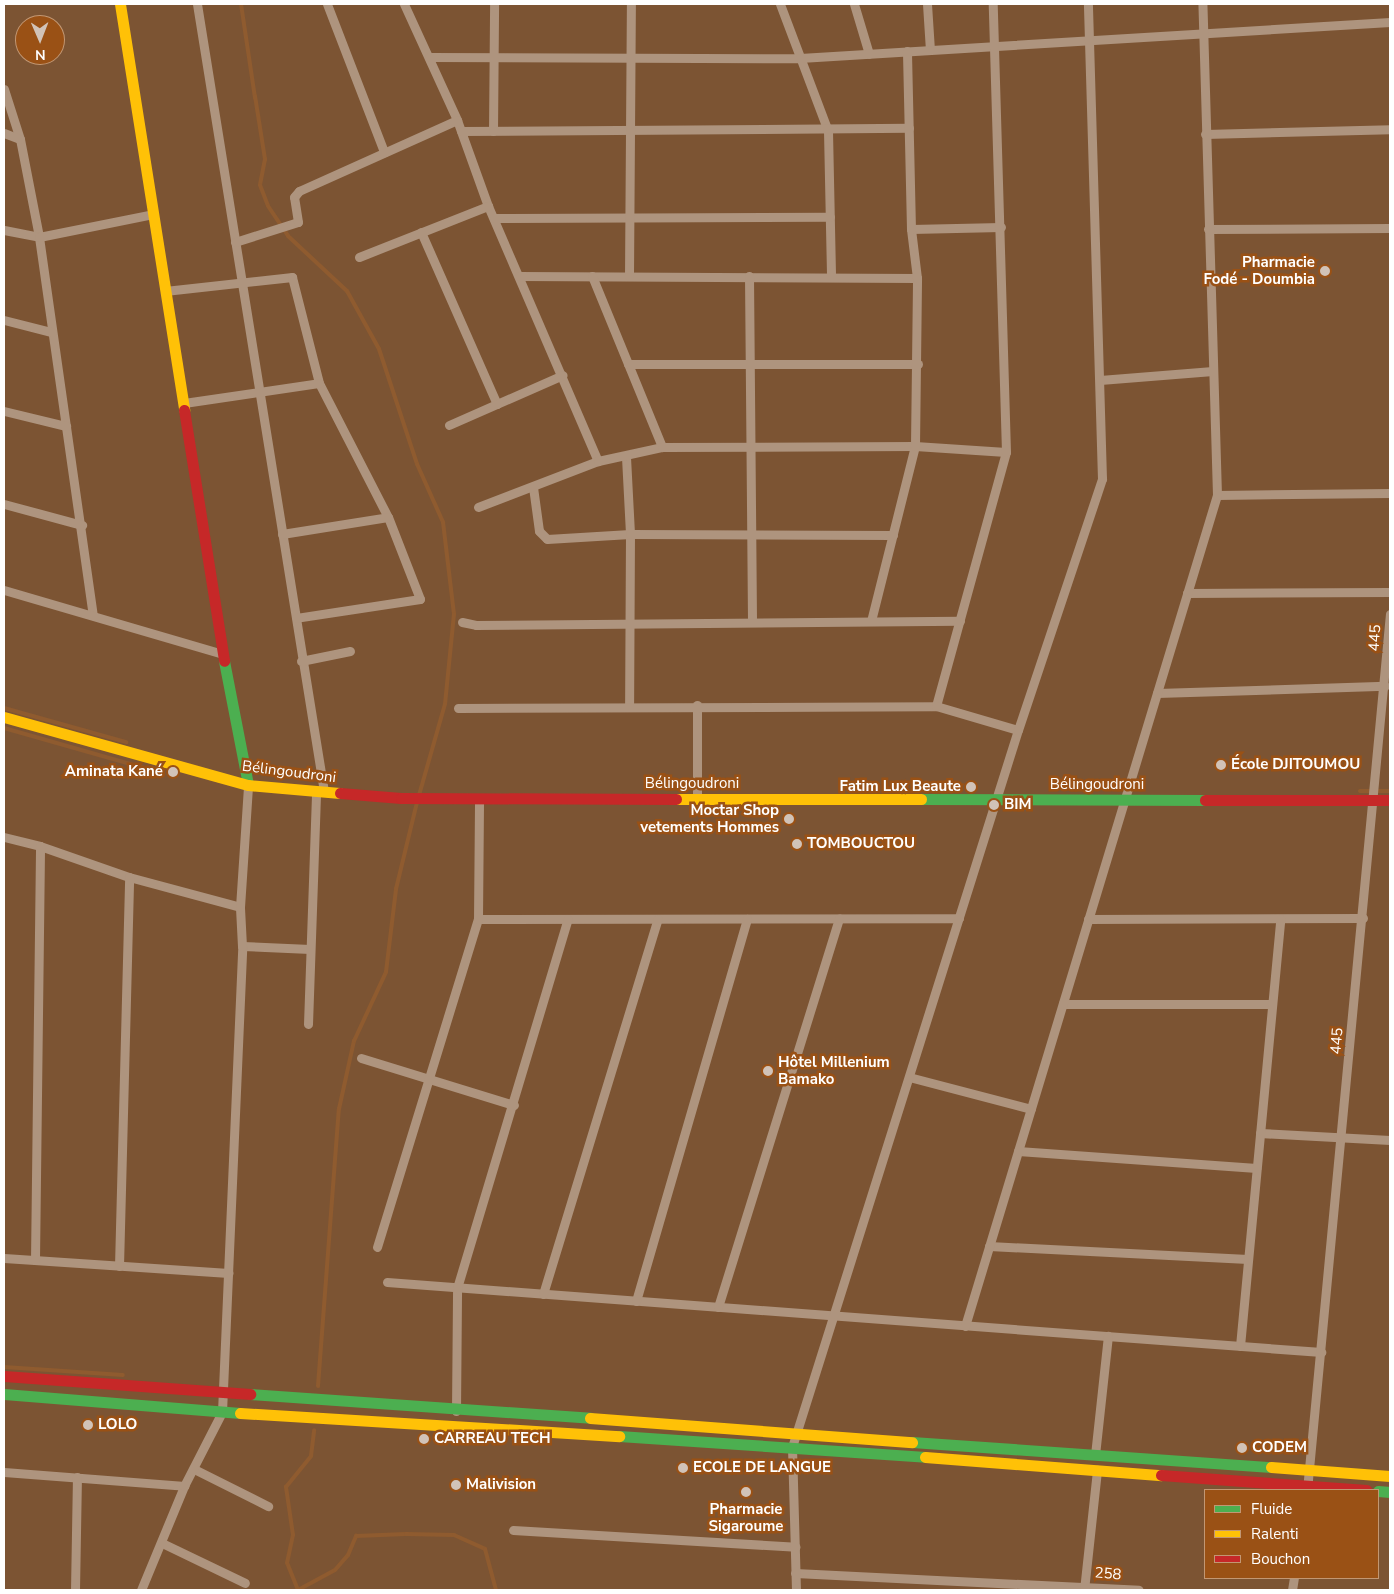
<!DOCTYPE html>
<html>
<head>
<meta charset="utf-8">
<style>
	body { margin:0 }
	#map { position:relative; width:1394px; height:1594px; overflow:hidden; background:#7c5433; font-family:"Nunito Sans",sans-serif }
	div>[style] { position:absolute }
	.stream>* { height:4px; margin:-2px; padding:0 2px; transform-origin:2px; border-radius:2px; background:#8f5b2f }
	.street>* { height:9px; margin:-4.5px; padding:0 4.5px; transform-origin:4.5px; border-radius:4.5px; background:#ae947e }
	.fast>* { height:11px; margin:-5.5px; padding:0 5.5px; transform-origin:5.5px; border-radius:5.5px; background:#4caf50 }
	.slow>* { height:11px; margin:-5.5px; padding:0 5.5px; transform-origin:5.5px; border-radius:5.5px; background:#ffc107 }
	.jam>* { height:11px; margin:-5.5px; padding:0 5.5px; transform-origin:5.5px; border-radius:5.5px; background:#c62828 }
	.dots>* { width:14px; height:14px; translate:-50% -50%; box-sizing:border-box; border:2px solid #9a5115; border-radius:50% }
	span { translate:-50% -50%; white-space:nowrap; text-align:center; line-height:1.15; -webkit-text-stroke:5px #9a5115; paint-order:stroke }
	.poi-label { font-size:15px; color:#fff; font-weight:700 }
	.right { translate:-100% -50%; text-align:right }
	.left { translate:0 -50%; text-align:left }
	.street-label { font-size:15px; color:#fff }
	.frame { position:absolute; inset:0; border:5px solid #fff; pointer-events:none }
	.legend { position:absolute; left:1204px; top:1489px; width:175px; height:90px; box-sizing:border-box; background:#9a5115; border:1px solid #c29773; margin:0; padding:6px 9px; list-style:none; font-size:15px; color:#fff }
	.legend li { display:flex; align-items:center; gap:10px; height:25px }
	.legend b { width:25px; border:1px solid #c29773 }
	.north { position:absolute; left:15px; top:15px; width:50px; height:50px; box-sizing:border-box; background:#9a5115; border:1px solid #c29773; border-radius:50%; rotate:179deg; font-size:14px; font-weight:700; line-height:20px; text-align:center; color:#fff }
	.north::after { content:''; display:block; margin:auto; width:18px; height:22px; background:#d1c3b8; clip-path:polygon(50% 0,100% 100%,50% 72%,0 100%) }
</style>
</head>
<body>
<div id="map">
	<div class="stream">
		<i style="left:241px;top:4px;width:95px;rotate:81.5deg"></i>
		<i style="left:255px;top:96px;width:64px;rotate:81deg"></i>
		<i style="left:265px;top:159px;width:26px;rotate:101deg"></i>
		<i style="left:260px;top:185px;width:22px;rotate:69deg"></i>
		<i style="left:268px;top:206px;width:36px;rotate:56deg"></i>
		<i style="left:288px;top:236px;width:81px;rotate:43deg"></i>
		<i style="left:347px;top:291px;width:66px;rotate:61.1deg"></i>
		<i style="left:379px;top:349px;width:121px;rotate:71.7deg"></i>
		<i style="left:417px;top:464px;width:64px;rotate:65.9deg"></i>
		<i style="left:443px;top:522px;width:93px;rotate:83.2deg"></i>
		<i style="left:454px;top:614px;width:90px;rotate:95.7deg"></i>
		<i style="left:445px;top:704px;width:95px;rotate:105.9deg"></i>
		<i style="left:4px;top:708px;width:127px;rotate:15.6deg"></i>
		<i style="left:4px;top:728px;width:146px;rotate:15.9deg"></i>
		<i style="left:1360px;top:791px;width:30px"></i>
		<i style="left:4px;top:1367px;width:119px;rotate:3.8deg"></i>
		<i style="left:318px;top:1386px;width:278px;rotate:-85.7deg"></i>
		<i style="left:339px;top:1109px;width:70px;rotate:-77.6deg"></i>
		<i style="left:354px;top:1041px;width:76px;rotate:-65.1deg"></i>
		<i style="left:386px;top:972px;width:84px;rotate:-83.1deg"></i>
		<i style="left:396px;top:889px;width:89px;rotate:-76.4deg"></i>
		<i style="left:298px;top:1590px;width:42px;rotate:-28.4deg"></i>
		<i style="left:335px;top:1570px;width:20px;rotate:-49deg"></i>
		<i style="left:348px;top:1555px;width:21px;rotate:-67deg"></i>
		<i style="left:356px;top:1536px;width:50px;rotate:-2.3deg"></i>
		<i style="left:406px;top:1534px;width:48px;rotate:1.2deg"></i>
		<i style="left:454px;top:1535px;width:34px;rotate:24deg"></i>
		<i style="left:485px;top:1549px;width:42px;rotate:75deg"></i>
		<i style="left:298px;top:1590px;width:29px;rotate:-112deg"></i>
		<i style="left:287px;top:1563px;width:29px;rotate:-78deg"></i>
		<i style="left:293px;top:1535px;width:49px;rotate:-98.3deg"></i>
		<i style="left:286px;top:1487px;width:40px;rotate:-51deg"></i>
		<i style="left:311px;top:1456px;width:26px;rotate:-83deg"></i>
	</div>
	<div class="street">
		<i style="left:197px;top:4px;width:798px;rotate:80.84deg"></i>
		<i style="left:327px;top:4px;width:159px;rotate:68.9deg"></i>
		<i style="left:404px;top:4px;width:128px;rotate:65.4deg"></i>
		<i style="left:457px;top:120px;width:91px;rotate:70.2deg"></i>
		<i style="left:488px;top:206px;width:278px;rotate:66.7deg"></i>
		<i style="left:780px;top:4px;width:136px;rotate:69.3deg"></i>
		<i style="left:828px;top:131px;width:145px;rotate:88.8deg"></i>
		<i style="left:854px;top:4px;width:52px;rotate:73.3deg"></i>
		<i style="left:927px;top:4px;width:46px;rotate:86.3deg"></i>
		<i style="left:429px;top:57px;width:371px;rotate:0.2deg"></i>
		<i style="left:800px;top:58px;width:591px;rotate:-3.49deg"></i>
		<i style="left:4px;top:89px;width:52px;rotate:72.3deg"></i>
		<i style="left:20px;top:139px;width:100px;rotate:79deg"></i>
		<i style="left:39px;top:237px;width:382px;rotate:81.9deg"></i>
		<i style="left:461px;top:131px;width:448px;rotate:-0.4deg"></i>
		<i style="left:493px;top:131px;width:127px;rotate:-89.5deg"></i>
		<i style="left:4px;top:133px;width:17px;rotate:21deg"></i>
		<i style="left:1205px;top:134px;width:185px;rotate:-1.5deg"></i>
		<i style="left:494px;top:218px;width:336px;rotate:-0.2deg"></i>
		<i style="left:911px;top:229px;width:90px;rotate:-1.3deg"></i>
		<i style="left:1208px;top:229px;width:182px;rotate:-0.3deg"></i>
		<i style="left:4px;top:230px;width:36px;rotate:11deg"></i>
		<i style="left:39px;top:237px;width:116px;rotate:-11.4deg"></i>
		<i style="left:421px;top:232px;width:188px;rotate:66.2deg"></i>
		<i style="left:235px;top:242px;width:66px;rotate:-17.6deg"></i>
		<i style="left:298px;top:222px;width:25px;rotate:-99deg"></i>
		<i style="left:294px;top:197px;width:8px;rotate:-50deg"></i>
		<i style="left:299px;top:191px;width:173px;rotate:-24.2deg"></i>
		<i style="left:359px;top:257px;width:139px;rotate:-21.6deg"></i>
		<i style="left:519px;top:276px;width:398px;rotate:0.3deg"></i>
		<i style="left:592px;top:276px;width:185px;rotate:67.7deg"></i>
		<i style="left:629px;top:276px;width:272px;rotate:-89.6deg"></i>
		<i style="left:749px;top:276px;width:345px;rotate:89.5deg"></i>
		<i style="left:165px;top:291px;width:128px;rotate:-6.3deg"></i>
		<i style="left:292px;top:277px;width:109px;rotate:75.7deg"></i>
		<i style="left:319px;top:383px;width:151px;rotate:62.8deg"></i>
		<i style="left:388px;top:517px;width:88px;rotate:68.7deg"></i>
		<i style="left:420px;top:599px;width:125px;rotate:171.3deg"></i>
		<i style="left:4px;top:320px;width:49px;rotate:14.3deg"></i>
		<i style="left:628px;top:364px;width:290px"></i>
		<i style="left:1100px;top:380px;width:113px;rotate:-4.6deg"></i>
		<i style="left:184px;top:403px;width:136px;rotate:-8.4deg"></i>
		<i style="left:4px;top:411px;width:64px;rotate:13.6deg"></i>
		<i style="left:449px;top:425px;width:124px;rotate:-23.7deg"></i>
		<i style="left:626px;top:457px;width:77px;rotate:87deg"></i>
		<i style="left:630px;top:534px;width:172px;rotate:90.3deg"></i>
		<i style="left:533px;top:487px;width:44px;rotate:82.2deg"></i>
		<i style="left:539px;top:531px;width:11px;rotate:45deg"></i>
		<i style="left:547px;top:539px;width:83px;rotate:-3.4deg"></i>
		<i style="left:630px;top:534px;width:263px;rotate:0.2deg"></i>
		<i style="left:1217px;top:495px;width:173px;rotate:-0.7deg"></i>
		<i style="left:4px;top:504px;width:81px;rotate:15.1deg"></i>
		<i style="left:478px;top:507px;width:129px;rotate:-21deg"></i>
		<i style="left:598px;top:461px;width:66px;rotate:-12.3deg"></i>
		<i style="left:662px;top:447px;width:253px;rotate:-0.2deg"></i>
		<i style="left:915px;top:446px;width:91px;rotate:3.8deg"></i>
		<i style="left:282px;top:534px;width:107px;rotate:-9.1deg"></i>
		<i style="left:4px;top:590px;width:228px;rotate:16.3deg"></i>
		<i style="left:1187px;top:593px;width:203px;rotate:-0.3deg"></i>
		<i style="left:871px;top:621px;width:180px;rotate:-75.9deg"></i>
		<i style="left:915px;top:446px;width:168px;rotate:-89.3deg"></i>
		<i style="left:917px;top:278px;width:49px;rotate:-97deg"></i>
		<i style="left:911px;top:229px;width:178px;rotate:-91.3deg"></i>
		<i style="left:462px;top:622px;width:14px;rotate:12deg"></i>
		<i style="left:476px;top:625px;width:484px;rotate:-0.5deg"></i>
		<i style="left:301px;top:661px;width:50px;rotate:-11.5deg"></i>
		<i style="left:1157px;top:693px;width:228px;rotate:-1.8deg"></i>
		<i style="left:697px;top:705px;width:94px;rotate:90deg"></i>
		<i style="left:936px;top:706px;width:263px;rotate:-74.6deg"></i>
		<i style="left:1006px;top:452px;width:448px;rotate:-91.7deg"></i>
		<i style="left:458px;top:708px;width:478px;rotate:-0.2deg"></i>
		<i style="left:936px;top:706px;width:85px;rotate:16.3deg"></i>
		<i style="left:4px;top:837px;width:37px;rotate:14deg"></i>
		<i style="left:40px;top:846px;width:94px;rotate:19.2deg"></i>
		<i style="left:129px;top:877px;width:115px;rotate:15.1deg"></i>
		<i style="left:478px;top:919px;width:481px;rotate:-0.1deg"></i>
		<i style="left:1088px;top:919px;width:275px;rotate:-0.2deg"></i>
		<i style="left:242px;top:946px;width:68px;rotate:2.5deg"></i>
		<i style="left:1063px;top:1004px;width:209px"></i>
		<i style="left:308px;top:1024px;width:232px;rotate:-88deg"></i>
		<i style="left:361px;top:1058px;width:160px;rotate:17.1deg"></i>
		<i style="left:909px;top:1077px;width:126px;rotate:14.7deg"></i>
		<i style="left:1260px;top:1133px;width:130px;rotate:3.1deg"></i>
		<i style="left:1018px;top:1151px;width:239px;rotate:4.1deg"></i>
		<i style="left:989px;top:1246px;width:259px;rotate:2.9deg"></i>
		<i style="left:377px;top:1247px;width:343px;rotate:-72.9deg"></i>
		<i style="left:478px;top:919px;width:120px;rotate:-89.5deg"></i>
		<i style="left:4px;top:1258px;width:225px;rotate:3.8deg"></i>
		<i style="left:35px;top:1260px;width:414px;rotate:-89.3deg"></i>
		<i style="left:119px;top:1266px;width:389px;rotate:-88.5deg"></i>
		<i style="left:387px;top:1282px;width:937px;rotate:4.29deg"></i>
		<i style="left:543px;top:1294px;width:392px;rotate:-73deg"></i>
		<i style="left:636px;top:1301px;width:398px;rotate:-73.8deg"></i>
		<i style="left:718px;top:1307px;width:407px;rotate:-72.7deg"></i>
		<i style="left:965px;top:1326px;width:868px;rotate:-73.13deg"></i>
		<i style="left:1217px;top:495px;width:491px;rotate:-91.7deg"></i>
		<i style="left:1240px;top:1346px;width:429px;rotate:-84.6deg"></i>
		<i style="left:456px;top:1411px;width:123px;rotate:-89.5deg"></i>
		<i style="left:457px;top:1288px;width:385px;rotate:-73.3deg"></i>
		<i style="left:1095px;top:1455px;width:120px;rotate:-83.8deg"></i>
		<i style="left:194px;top:1469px;width:83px;rotate:26.6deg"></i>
		<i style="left:4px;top:1472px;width:181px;rotate:4.4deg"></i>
		<i style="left:1307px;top:1490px;width:880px;rotate:-84.59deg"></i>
		<i style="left:513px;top:1530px;width:283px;rotate:3.4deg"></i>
		<i style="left:162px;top:1543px;width:92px;rotate:25.7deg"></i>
		<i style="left:795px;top:1573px;width:344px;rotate:2.8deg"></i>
		<i style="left:75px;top:1590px;width:113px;rotate:-89deg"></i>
		<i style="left:141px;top:1590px;width:113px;rotate:-67.5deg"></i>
		<i style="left:184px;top:1486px;width:83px;rotate:-62.8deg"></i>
		<i style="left:222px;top:1412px;width:466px;rotate:-87.5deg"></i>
		<i style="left:242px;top:946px;width:39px;rotate:-93deg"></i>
		<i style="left:240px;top:907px;width:122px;rotate:-86.2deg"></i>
		<i style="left:796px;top:1590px;width:143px;rotate:-91.6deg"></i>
		<i style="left:792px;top:1447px;width:752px;rotate:-72.51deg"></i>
		<i style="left:1018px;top:730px;width:265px;rotate:-71.5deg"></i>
		<i style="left:1102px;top:479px;width:475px;rotate:-91.7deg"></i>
		<i style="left:1084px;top:1590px;width:121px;rotate:-83.8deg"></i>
		<i style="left:1292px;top:1590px;width:12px;rotate:-81deg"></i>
	</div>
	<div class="fast">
		<i style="left:224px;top:661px;width:126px;rotate:79deg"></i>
		<i style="left:921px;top:799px;width:284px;rotate:0.2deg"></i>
		<i style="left:4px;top:1394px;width:237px;rotate:4.6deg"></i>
		<i style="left:250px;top:1394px;width:341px;rotate:4deg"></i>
		<i style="left:619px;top:1436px;width:307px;rotate:3.9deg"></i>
		<i style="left:912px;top:1442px;width:360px;rotate:4deg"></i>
		<i style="left:1378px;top:1491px;width:12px;rotate:5deg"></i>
	</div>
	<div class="slow">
		<i style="left:120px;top:4px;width:411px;rotate:81deg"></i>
		<i style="left:4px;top:717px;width:253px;rotate:15.6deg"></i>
		<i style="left:248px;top:785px;width:92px;rotate:5deg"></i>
		<i style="left:676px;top:799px;width:245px"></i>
		<i style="left:240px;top:1413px;width:380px;rotate:3.5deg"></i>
		<i style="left:590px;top:1418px;width:323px;rotate:4.3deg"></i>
		<i style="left:925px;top:1457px;width:237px;rotate:4.4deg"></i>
		<i style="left:1271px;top:1467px;width:119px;rotate:4.3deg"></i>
	</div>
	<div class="jam">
		<i style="left:184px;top:410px;width:254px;rotate:80.9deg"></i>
		<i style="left:340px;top:793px;width:61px;rotate:4.7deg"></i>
		<i style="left:401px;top:798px;width:275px;rotate:0.2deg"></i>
		<i style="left:1205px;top:800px;width:185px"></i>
		<i style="left:4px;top:1376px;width:247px;rotate:4.2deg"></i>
		<i style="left:1161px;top:1475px;width:206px;rotate:4.2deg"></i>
	</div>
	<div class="dots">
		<i style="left:1325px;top:271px;background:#d1c3b8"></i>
		<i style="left:1221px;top:765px;background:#d1c3b8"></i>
		<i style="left:173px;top:772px;background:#d1c3b8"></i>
		<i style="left:971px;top:787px;background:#d1c3b8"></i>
		<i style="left:994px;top:805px;background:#d1c3b8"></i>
		<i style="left:789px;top:819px;background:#d1c3b8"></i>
		<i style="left:797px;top:844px;background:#d1c3b8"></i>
		<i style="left:768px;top:1071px;background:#d1c3b8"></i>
		<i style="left:88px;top:1425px;background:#d1c3b8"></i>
		<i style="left:424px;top:1439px;background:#d1c3b8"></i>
		<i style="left:1242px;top:1448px;background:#d1c3b8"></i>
		<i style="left:683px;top:1468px;background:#d1c3b8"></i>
		<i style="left:456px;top:1485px;background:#d1c3b8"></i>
		<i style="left:746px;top:1492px;background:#d1c3b8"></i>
	</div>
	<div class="poi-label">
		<span class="right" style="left:1315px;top:271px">Pharmacie<br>Fodé - Doumbia</span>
		<span class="left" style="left:1231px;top:765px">École DJITOUMOU</span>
		<span class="right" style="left:163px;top:772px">Aminata Kané</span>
		<span class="right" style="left:961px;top:787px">Fatim Lux Beaute</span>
		<span class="left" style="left:1004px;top:805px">BIM</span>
		<span class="right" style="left:779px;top:819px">Moctar Shop<br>vetements Hommes</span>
		<span class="left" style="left:807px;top:844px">TOMBOUCTOU</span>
		<span class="left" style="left:778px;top:1071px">Hôtel Millenium<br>Bamako</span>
		<span class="left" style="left:98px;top:1425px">LOLO</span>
		<span class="left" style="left:434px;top:1439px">CARREAU TECH</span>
		<span class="left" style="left:1252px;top:1448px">CODEM</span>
		<span class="left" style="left:693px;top:1468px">ECOLE DE LANGUE</span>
		<span class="left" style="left:466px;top:1485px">Malivision</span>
		<span style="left:746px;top:1518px">Pharmacie<br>Sigaroume</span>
	</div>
	<div class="street-label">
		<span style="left:1375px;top:638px;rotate:-86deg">445</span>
		<span style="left:289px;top:772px;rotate:7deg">Bélingoudroni</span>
		<span style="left:692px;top:784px">Bélingoudroni</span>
		<span style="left:1097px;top:785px">Bélingoudroni</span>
		<span style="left:1337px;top:1041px;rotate:-85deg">445</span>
		<span style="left:1108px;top:1574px;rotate:5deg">258</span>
	</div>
	<div class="frame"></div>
	<ul class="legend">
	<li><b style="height:6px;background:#4caf50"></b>Fluide</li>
	<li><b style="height:6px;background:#ffc107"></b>Ralenti</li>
	<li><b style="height:6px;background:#c62828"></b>Bouchon</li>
	</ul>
	<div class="north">N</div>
</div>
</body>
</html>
